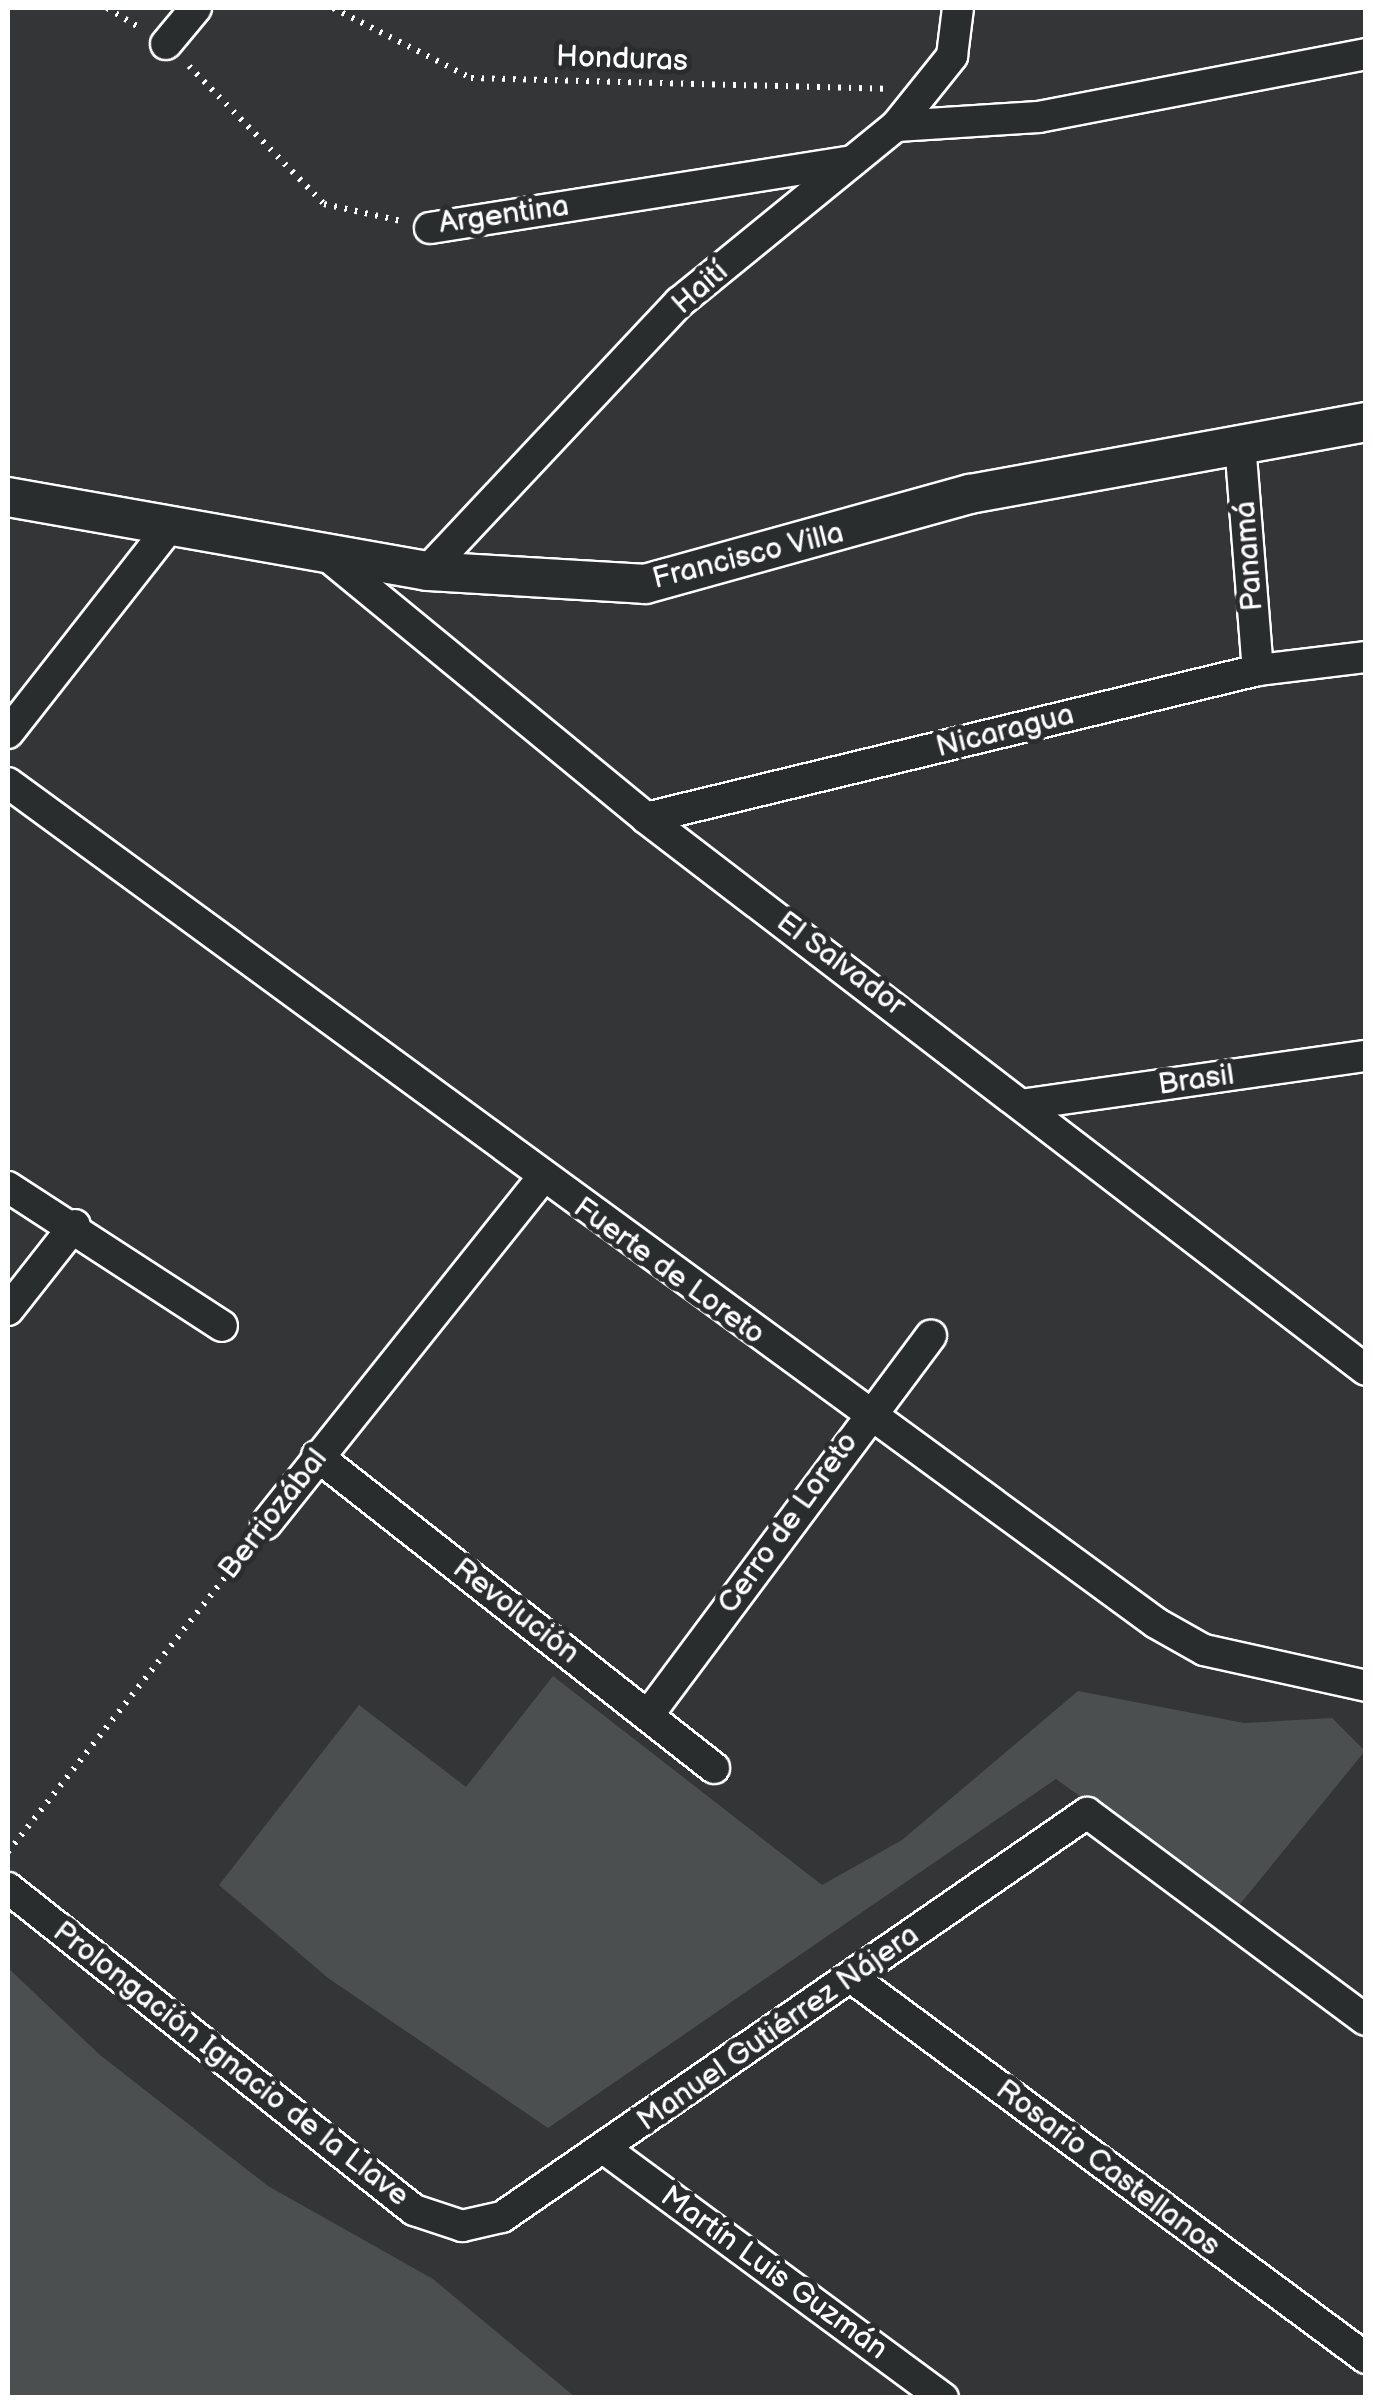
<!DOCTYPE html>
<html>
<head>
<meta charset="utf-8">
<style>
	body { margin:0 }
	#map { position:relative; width:1373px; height:2405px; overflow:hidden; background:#333536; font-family:"Balsamiq Sans",sans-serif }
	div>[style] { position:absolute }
	.green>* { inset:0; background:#4c4f50 }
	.path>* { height:6px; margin-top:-3px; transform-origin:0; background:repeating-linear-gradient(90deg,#fff 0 2.5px,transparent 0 10.5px) }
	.roads { filter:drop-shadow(2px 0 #fff) drop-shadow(-2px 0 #fff) drop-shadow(0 2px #fff) drop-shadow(0 -2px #fff) }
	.minor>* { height:30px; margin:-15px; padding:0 15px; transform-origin:15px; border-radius:15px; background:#2a2d2e }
	.tertiary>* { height:38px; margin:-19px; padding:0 19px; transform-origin:19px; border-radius:19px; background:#2a2d2e }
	span { translate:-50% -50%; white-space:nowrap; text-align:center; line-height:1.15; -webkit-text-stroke:10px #2a2d2e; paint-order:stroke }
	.street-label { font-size:30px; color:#fff }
	.frame { position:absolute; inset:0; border:10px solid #fff; pointer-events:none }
</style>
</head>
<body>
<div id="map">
	<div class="green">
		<i style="clip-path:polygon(553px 1676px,822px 1885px,902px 1840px,1078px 1691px,1244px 1723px,1332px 1718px,1365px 1751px,1236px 1909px,1056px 1779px,548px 2128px,328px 1978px,219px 1885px,359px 1705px,466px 1787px)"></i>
		<i style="clip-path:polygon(8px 1968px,100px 2055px,268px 2186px,433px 2279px,575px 2397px,8px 2397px)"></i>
	</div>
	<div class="path">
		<i style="left:107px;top:8px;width:39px;rotate:31deg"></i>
		<i style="left:333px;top:8px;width:155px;rotate:26.9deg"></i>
		<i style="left:471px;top:78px;width:415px;rotate:1.5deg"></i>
		<i style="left:189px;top:66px;width:193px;rotate:45.6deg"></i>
		<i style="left:324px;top:204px;width:79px;rotate:12.4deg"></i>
		<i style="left:8px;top:1852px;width:386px;rotate:-51.7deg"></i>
	</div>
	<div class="roads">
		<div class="minor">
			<i style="left:166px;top:44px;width:47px;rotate:-50.2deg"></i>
			<i style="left:896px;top:126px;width:143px;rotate:-3.6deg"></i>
			<i style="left:1039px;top:117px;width:333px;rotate:-10.9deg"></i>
			<i style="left:430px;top:228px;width:427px;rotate:-9deg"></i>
			<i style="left:1240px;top:443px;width:228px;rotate:85.5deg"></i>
			<i style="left:325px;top:554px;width:416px;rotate:39.4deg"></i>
			<i style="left:646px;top:818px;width:907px;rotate:37.48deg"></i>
			<i style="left:427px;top:571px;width:369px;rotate:-46.8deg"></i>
			<i style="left:680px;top:302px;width:279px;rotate:-39.2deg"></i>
			<i style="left:896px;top:126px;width:90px;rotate:-51.3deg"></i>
			<i style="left:952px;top:56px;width:48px;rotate:-82.9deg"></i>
			<i style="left:8px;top:733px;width:261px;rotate:-51.9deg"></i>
			<i style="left:8px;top:783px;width:1422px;rotate:36.19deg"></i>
			<i style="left:1156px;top:1623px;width:55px;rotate:29.4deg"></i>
			<i style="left:1204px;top:1650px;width:166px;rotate:12.5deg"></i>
			<i style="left:646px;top:818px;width:630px;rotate:-13.59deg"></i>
			<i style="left:1258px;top:670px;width:109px;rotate:-6.9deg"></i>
			<i style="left:1027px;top:1104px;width:342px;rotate:-8.1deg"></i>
			<i style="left:8px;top:1187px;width:255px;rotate:33deg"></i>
			<i style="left:8px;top:1310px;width:108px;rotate:-51.8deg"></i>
			<i style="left:317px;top:1456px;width:505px;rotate:38.16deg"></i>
			<i style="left:266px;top:1524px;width:441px;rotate:-51.4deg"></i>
			<i style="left:649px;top:1714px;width:472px;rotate:-53.3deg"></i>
			<i style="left:8px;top:1888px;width:518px;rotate:38.42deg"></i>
			<i style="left:414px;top:2210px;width:51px;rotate:18.4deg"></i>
			<i style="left:462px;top:2226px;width:41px;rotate:-12.7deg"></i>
			<i style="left:502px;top:2217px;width:711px;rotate:-34.63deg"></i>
			<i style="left:1087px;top:1813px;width:347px;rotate:36.6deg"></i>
			<i style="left:851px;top:1977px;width:641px;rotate:36.49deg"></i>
			<i style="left:605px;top:2149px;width:420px;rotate:36.4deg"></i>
		</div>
		<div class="tertiary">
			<i style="left:8px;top:497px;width:425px;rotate:10deg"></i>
			<i style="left:427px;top:571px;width:218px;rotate:3.4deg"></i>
			<i style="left:645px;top:584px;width:337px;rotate:-15.5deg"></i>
			<i style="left:970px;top:494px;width:402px;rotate:-10.3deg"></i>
		</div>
	</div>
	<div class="street-label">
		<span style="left:622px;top:59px;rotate:2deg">Honduras</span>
		<span style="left:504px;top:215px;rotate:-8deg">Argentina</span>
		<span style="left:700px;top:288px;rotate:-41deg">Haití</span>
		<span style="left:748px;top:556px;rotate:-14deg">Francisco Villa</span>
		<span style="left:1249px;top:556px;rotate:-94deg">Panamá</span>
		<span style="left:1005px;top:731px;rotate:-14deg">Nicaragua</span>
		<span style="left:841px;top:964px;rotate:37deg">El Salvador</span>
		<span style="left:1196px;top:1080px;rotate:-8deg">Brasil</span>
		<span style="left:669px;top:1271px;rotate:36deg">Fuerte de Loreto</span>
		<span style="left:273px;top:1514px;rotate:-52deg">Berriozábal</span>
		<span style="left:788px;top:1523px;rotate:-54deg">Cerro de Loreto</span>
		<span style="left:516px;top:1611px;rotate:38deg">Revolución</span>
		<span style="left:778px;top:2028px;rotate:-35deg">Manuel Gutiérrez Nájera</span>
		<span style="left:231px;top:2064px;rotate:38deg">Prolongación Ignacio de la Llave</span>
		<span style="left:1108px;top:2168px;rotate:37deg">Rosario Castellanos</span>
		<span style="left:774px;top:2273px;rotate:36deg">Martín Luis Guzmán</span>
	</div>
	<div class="frame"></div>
</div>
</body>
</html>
